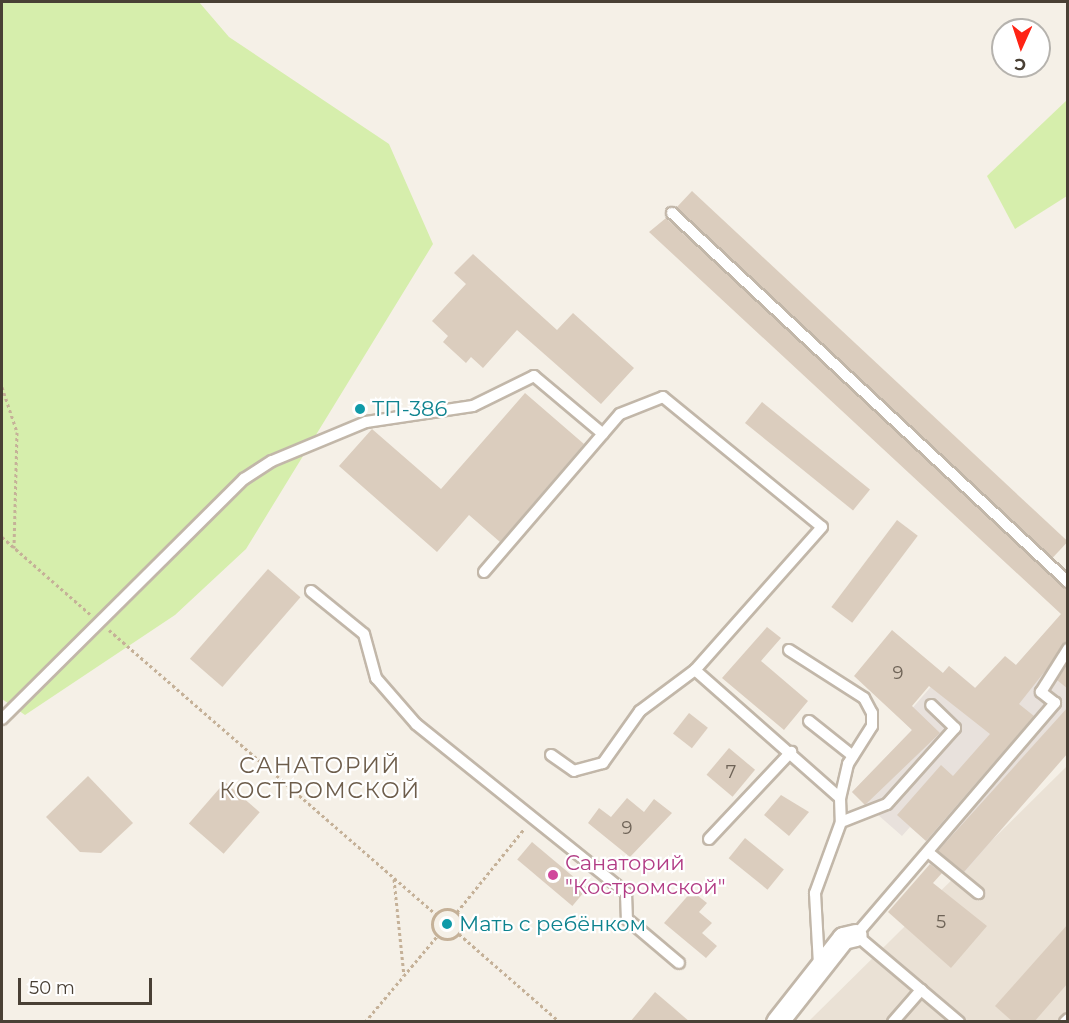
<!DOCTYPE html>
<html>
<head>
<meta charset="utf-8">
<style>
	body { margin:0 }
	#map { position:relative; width:1069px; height:1023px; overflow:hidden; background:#f5f0e7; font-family:Montserrat,sans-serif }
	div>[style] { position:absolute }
	.residential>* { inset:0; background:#eae1d5 }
	.industrial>* { inset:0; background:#e8e1dc }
	.green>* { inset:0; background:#d6eeac }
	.building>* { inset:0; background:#dbcdbe; transform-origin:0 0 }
	.path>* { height:3px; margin-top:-1.5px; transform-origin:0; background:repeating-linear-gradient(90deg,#c5b198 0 3px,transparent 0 6px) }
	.path>.ring { margin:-1.5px; padding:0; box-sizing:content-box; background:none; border:3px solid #c5b198; border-radius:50% }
	.roads { filter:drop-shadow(2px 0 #c2b7a9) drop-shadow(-2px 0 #c2b7a9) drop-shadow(0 2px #c2b7a9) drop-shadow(0 -2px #c2b7a9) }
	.service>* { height:10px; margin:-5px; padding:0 5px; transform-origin:5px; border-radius:5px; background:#fff }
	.minor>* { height:21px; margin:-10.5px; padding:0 10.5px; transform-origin:10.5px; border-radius:10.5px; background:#fff }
	.dots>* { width:16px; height:16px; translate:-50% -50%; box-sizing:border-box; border:3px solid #fff; border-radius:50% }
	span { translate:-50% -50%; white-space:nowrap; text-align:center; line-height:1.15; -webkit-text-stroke:4.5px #fff; paint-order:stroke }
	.number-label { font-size:18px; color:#6e6357 }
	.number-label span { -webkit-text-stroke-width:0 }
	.culture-label { font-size:21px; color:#0d838f }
	.left { translate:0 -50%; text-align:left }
	.hotel-label { font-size:21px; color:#b23c85 }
	.neighbourhood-label { font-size:22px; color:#6d5d4b; letter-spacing:1.5px }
	.frame { position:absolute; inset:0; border:3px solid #494035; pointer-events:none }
	.north { position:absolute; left:991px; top:18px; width:60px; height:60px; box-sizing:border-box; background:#fff; border:2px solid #b6b3ae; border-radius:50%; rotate:183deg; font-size:16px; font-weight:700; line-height:24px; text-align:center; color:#494035 }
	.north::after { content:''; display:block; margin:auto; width:21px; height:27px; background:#ff2314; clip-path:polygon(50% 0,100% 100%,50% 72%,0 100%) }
	.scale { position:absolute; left:18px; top:978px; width:134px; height:27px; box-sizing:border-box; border:3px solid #494035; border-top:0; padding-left:8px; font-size:18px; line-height:21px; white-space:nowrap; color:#494035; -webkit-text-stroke:4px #fff; paint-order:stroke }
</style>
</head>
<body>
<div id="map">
	<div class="residential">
		<i style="clip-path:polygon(1067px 766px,1067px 1021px,809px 1021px)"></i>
	</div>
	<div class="industrial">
		<i style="clip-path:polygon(1050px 627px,1067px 643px,1067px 753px,964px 873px,910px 827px,902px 836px,852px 792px,912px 730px,902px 720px,949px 666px,997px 706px,1016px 665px)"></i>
	</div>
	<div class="green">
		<i style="clip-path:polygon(2px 2px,199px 2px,229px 37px,389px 144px,433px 244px,246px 549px,175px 615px,25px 715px,2px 699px)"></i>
		<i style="clip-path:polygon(1067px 100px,1067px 196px,1015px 229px,987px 176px)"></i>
	</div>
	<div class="building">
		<i style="left:692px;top:191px;width:514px;height:23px;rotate:43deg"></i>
		<i style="clip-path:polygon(666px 218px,1068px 589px,1068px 642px,1019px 704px,1034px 716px,926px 841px,897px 815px,941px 765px,953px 776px,990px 734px,929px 686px,912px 706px,940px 733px,865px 805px,852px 792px,912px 730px,854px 676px,892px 630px,943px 673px,949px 666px,975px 688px,1005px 656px,1016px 665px,1061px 614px,649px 232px)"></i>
		<i style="clip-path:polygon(473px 254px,557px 330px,573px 313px,634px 368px,601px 404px,517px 330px,483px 368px,471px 357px,466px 363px,443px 342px,448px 336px,432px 321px,466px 284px,454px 273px)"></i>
		<i style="clip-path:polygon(525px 393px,584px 444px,500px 542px,469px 515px,437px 552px,339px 466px,372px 429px,441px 489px)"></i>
		<i style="left:762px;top:402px;width:139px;height:27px;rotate:39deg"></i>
		<i style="left:897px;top:520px;width:26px;height:109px;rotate:37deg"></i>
		<i style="left:268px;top:569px;width:43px;height:119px;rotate:41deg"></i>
		<i style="clip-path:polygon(767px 627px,781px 638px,761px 661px,808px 701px,784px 730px,722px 678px)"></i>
		<i style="clip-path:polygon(1068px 664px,1068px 689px,1057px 680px)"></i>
		<i style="clip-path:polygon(1068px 707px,1068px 753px,964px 872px,938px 851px)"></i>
		<i style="left:689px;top:713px;width:24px;height:26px;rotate:38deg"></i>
		<i style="left:729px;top:748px;width:34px;height:35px;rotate:40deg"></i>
		<i style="clip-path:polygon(88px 776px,133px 823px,101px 853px,80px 852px,46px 817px)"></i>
		<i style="left:225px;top:782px;width:46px;height:55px;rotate:41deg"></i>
		<i style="clip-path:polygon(781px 795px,809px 812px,789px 836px,764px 815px)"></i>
		<i style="clip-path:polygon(627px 798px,644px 812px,654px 799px,672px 813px,630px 857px,588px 823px,599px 808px,611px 817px)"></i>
		<i style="left:745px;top:838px;width:50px;height:26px;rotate:39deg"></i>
		<i style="left:532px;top:842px;width:72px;height:23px;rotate:40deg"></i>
		<i style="clip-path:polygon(930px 864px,942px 873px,933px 883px,987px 926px,951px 968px,888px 912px)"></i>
		<i style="clip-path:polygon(692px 891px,707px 903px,699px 912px,712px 923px,702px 933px,717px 946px,706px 958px,664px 923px)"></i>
		<i style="clip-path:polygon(1068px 924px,1068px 983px,1034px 1022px,1013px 1022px,995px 1006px)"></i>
		<i style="clip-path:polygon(655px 992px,690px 1022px,630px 1022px)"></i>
	</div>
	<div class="path">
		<i style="left:2px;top:387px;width:47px;rotate:71.6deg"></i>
		<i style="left:17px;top:432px;width:116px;rotate:91.5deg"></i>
		<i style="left:2px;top:537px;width:117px;rotate:41.2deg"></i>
		<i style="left:109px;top:630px;width:433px;rotate:41deg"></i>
		<i style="left:394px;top:879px;width:97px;rotate:84.1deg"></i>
		<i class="ring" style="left:432px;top:909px;width:27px;height:27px"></i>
		<i style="left:457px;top:912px;width:107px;rotate:-51.1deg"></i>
		<i style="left:459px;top:934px;width:134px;rotate:41.1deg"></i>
		<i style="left:365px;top:1022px;width:114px;rotate:-50deg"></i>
	</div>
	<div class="roads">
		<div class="service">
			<i style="left:672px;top:213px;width:541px;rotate:42.98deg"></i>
			<i style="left:484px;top:572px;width:208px;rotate:-49.3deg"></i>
			<i style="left:620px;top:414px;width:46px;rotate:-21.6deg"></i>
			<i style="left:663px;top:397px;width:205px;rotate:39.3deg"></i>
			<i style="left:822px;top:527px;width:191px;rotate:131.6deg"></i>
			<i style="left:695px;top:670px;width:69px;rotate:143.3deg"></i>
			<i style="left:640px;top:711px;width:64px;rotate:125.4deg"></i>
			<i style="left:603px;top:763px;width:30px;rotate:165deg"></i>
			<i style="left:574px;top:771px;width:28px;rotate:-145deg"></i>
			<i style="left:311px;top:591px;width:68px;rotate:39.1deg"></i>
			<i style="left:364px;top:634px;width:46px;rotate:74.7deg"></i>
			<i style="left:376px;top:678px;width:61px;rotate:49deg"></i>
			<i style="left:416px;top:724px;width:270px;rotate:38.8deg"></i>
			<i style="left:626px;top:893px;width:26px;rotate:88deg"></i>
			<i style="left:627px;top:919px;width:68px;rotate:40.2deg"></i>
			<i style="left:789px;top:650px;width:89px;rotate:32.6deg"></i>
			<i style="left:864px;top:698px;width:17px;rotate:62deg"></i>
			<i style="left:872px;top:713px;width:13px;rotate:90deg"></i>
			<i style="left:872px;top:726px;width:45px;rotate:122.3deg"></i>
			<i style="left:848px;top:764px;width:35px;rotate:103deg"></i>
			<i style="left:695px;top:670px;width:193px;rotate:41.4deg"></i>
			<i style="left:840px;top:798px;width:24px;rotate:88deg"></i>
			<i style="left:841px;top:822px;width:76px;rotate:110.1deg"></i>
			<i style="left:815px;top:893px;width:72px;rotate:86.8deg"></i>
			<i style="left:2px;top:719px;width:341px;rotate:-44.8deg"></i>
			<i style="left:244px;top:479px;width:33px;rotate:-33deg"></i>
			<i style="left:272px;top:461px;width:102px;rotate:-22.5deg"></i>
			<i style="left:366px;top:422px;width:108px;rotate:-8.5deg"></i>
			<i style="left:473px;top:406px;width:68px;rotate:-26.2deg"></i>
			<i style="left:534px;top:376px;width:90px;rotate:40deg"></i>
			<i style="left:809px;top:721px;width:56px;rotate:38.5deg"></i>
			<i style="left:841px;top:822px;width:49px;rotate:-21.4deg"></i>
			<i style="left:887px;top:804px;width:102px;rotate:-48.2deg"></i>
			<i style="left:955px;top:728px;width:33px;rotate:-136deg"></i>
			<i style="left:709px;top:839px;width:120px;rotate:-46.7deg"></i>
			<i style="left:928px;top:852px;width:65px;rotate:39.4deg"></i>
			<i style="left:893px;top:1022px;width:43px;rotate:-48.8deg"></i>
			<i style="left:959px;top:1022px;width:135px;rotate:-139.8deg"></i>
			<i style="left:856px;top:935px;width:306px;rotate:-49.4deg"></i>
			<i style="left:1055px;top:703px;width:18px;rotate:-142deg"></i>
			<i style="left:1041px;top:692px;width:51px;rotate:-57.9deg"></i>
			<i style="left:1065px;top:1022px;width:4px;rotate:-45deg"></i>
		</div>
		<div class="minor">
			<i style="left:777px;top:1022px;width:107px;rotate:-51.8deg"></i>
			<i style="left:843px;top:938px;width:13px;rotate:-13deg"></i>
		</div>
	</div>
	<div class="dots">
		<i style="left:360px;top:409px;background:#0f9aa8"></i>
		<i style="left:553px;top:875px;background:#d1479c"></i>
		<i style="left:447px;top:924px;background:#0f9aa8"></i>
	</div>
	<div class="number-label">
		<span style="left:898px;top:673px">9</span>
		<span style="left:731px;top:772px">7</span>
		<span style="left:627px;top:828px">9</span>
		<span style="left:941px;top:922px">5</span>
	</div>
	<div class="culture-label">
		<span class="left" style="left:372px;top:409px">ТП-386</span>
		<span class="left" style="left:459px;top:924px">Мать с ребёнком</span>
	</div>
	<div class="hotel-label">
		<span class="left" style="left:565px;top:875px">Санаторий<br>"Костромской"</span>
	</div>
	<div class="neighbourhood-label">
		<span style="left:320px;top:778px">САНАТОРИЙ<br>КОСТРОМСКОЙ</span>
	</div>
	<div class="frame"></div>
	<div class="north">С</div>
	<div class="scale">50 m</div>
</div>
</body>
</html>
